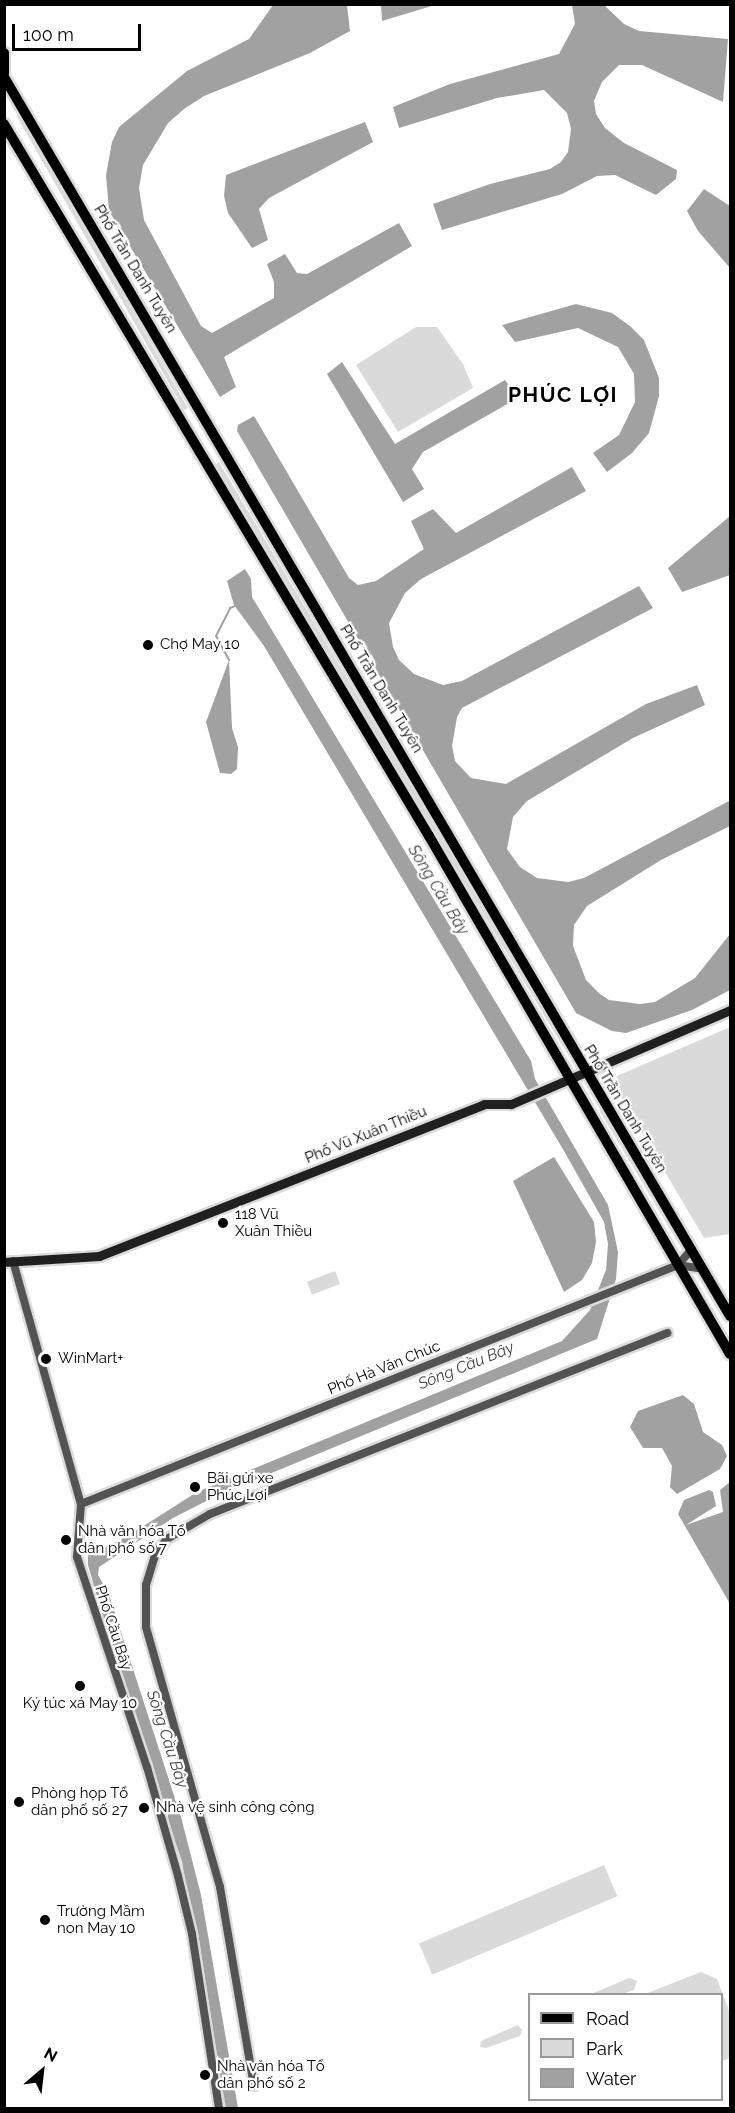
<!DOCTYPE html>
<html>
<head>
<meta charset="utf-8">
<style>
	body { margin:0 }
	#map { position:relative; width:735px; height:2113px; overflow:hidden; background:#fff; font-family:Raleway,sans-serif }
	div>[style] { position:absolute }
	.green>* { inset:0; background:#dadada; transform-origin:0 0 }
	.water>* { inset:0; background:#a1a1a1 }
	.stream>* { height:2px; margin:-1px; padding:0 1px; transform-origin:1px; border-radius:1px; background:#a1a1a1 }
	.roads { filter:drop-shadow(2px 0 #dbdbdb) drop-shadow(-2px 0 #dbdbdb) drop-shadow(0 2px #dbdbdb) drop-shadow(0 -2px #dbdbdb) }
	.tertiary>* { height:8px; margin:-4px; padding:0 4px; transform-origin:4px; border-radius:4px; background:#535353 }
	.secondary>* { height:9px; margin:-4.5px; padding:0 4.5px; transform-origin:4.5px; border-radius:4.5px; background:#202020 }
	.primary>* { height:10px; margin:-5px; padding:0 5px; transform-origin:5px; border-radius:5px; background:#000 }
	.dots>* { width:16px; height:16px; translate:-50% -50%; box-sizing:border-box; border:3px solid #fff; border-radius:50% }
	span { translate:-50% -50%; white-space:nowrap; text-align:center; line-height:1.15; -webkit-text-stroke:4.5px #fff; paint-order:stroke }
	.street-label { font-size:15px; color:#000 }
	.poi-label { font-size:15px; color:#000 }
	.left { translate:0 -50%; text-align:left }
	.water-label { font-size:16px; color:#424242; font-style:italic }
	.district-label { font-size:21px; color:#000; font-weight:700; letter-spacing:1.5px }
	.frame { position:absolute; inset:0; border:6px solid #000; pointer-events:none }
	.legend { position:absolute; left:528px; top:1993px; width:195px; height:108px; box-sizing:border-box; background:#fff; border:2px solid #999; margin:0; padding:8px 10px; list-style:none; font-size:18px; color:#000 }
	.legend li { display:flex; align-items:center; gap:12px; height:30px }
	.legend b { width:30px; border:2px solid #999 }
	.north { position:absolute; left:12px; top:2041px; width:60px; height:60px; -webkit-text-stroke:4px #fff; paint-order:stroke; rotate:28deg; font-size:16px; font-weight:700; line-height:24px; text-align:center; color:#000 }
	.north::after { content:''; display:block; margin:auto; width:21px; height:27px; background:#000; clip-path:polygon(50% 0,100% 100%,50% 72%,0 100%) }
	.scale { position:absolute; left:12px; top:24px; width:129px; height:27px; box-sizing:border-box; border:3px solid #000; border-top:0; padding-left:8px; font-size:18px; line-height:21px; white-space:nowrap; color:#000; -webkit-text-stroke:4px #fff; paint-order:stroke }
</style>
</head>
<body>
<div id="map">
	<div class="green">
		<i style="clip-path:polygon(16px 115px,20px 116px,188px 408px,184px 410px)"></i>
		<i style="clip-path:polygon(416px 327px,437px 327px,463px 364px,473px 388px,398px 432px,356px 365px)"></i>
		<i style="clip-path:polygon(219px 462px,563px 1043px,563px 1047px,215px 465px)"></i>
		<i style="clip-path:polygon(730px 1027px,730px 1234px,704px 1238px,610px 1079px)"></i>
		<i style="clip-path:polygon(604px 1108px,673px 1227px,670px 1229px,599px 1110px)"></i>
		<i style="left:335px;top:1271px;width:14px;height:30px;rotate:69deg"></i>
		<i style="clip-path:polygon(149px 1773px,158px 1778px,169px 1814px,195px 1918px,226px 2108px,221px 2108px,196px 1942px)"></i>
		<i style="left:604px;top:1865px;width:34px;height:201px;rotate:67deg"></i>
		<i style="clip-path:polygon(701px 1972px,717px 1979px,730px 2013px,730px 2058px,722px 2061px,722px 1994px,645px 1994px)"></i>
		<i style="clip-path:polygon(629px 1978px,637px 1981px,634px 1990px,622px 1994px,591px 1994px)"></i>
		<i style="clip-path:polygon(518px 2025px,522px 2030px,520px 2036px,486px 2048px,480px 2047px,481px 2041px)"></i>
	</div>
	<div class="water">
		<i style="clip-path:polygon(273px 5px,347px 5px,350px 31px,310px 53px,204px 96px,184px 109px,168px 123px,143px 165px,139px 188px,144px 220px,201px 326px,212px 333px,274px 298px,274px 282px,267px 264px,285px 254px,297px 273px,307px 274px,399px 223px,412px 246px,224px 357px,236px 387px,220px 397px,109px 211px,106px 175px,112px 142px,119px 127px,187px 71px,249px 39px)"></i>
		<i style="clip-path:polygon(381px 5px,381px 4px,435px 5px,382px 21px)"></i>
		<i style="clip-path:polygon(572px 5px,604px 5px,624px 24px,639px 31px,728px 39px,723px 102px,642px 65px,619px 65px,602px 82px,594px 101px,596px 114px,605px 128px,624px 143px,677px 170px,676px 179px,656px 195px,615px 175px,597px 176px,562px 194px,442px 230px,433px 204px,490px 184px,550px 169px,561px 162px,568px 152px,571px 129px,567px 113px,544px 90px,497px 98px,399px 128px,393px 107px,450px 84px,559px 54px,575px 24px)"></i>
		<i style="clip-path:polygon(365px 122px,373px 142px,269px 198px,259px 209px,268px 240px,252px 248px,228px 213px,224px 196px,226px 175px)"></i>
		<i style="clip-path:polygon(704px 189px,730px 206px,730px 268px,698px 231px,687px 211px)"></i>
		<i style="clip-path:polygon(576px 304px,612px 313px,630px 326px,644px 340px,659px 378px,659px 396px,649px 433px,632px 453px,607px 472px,593px 453px,619px 435px,635px 402px,634px 374px,618px 347px,578px 328px,515px 342px,502px 325px)"></i>
		<i style="clip-path:polygon(342px 362px,395px 444px,505px 380px,518px 398px,423px 452px,412px 469px,424px 489px,403px 502px,327px 374px)"></i>
		<i style="clip-path:polygon(254px 416px,349px 578px,358px 585px,376px 581px,424px 549px,411px 521px,433px 509px,456px 533px,572px 467px,586px 491px,421px 579px,405px 593px,389px 623px,393px 647px,399px 660px,414px 674px,443px 685px,462px 681px,639px 586px,653px 608px,462px 708px,457px 717px,452px 746px,455px 761px,471px 778px,506px 784px,646px 704px,697px 685px,705px 705px,633px 738px,527px 801px,513px 817px,507px 849px,520px 867px,537px 878px,568px 882px,584px 878px,729px 801px,730px 826px,661px 860px,587px 906px,574px 925px,573px 946px,586px 980px,600px 994px,609px 1000px,640px 1004px,655px 1002px,695px 978px,730px 934px,730px 990px,692px 1010px,626px 1033px,612px 1031px,576px 1013px,237px 431px,238px 425px)"></i>
		<i style="clip-path:polygon(730px 516px,730px 575px,682px 592px,668px 568px)"></i>
		<i style="clip-path:polygon(245px 569px,251px 579px,252px 597px,531px 1061px,535px 1079px,608px 1205px,618px 1252px,616px 1279px,597px 1339px,216px 1496px,173px 1518px,99px 1567px,98px 1575px,109px 1595px,181px 1817px,201px 1895px,238px 2108px,226px 2108px,182px 1862px,103px 1618px,88px 1565px,88px 1549px,96px 1545px,100px 1550px,128px 1536px,197px 1492px,562px 1341px,590px 1310px,606px 1270px,608px 1244px,604px 1222px,564px 1151px,264px 646px,234px 605px,227px 581px)"></i>
		<i style="clip-path:polygon(229px 660px,232px 728px,238px 747px,237px 769px,231px 774px,220px 773px,206px 722px)"></i>
		<i style="clip-path:polygon(554px 1157px,594px 1222px,596px 1242px,592px 1263px,582px 1280px,564px 1292px,513px 1181px)"></i>
		<i style="clip-path:polygon(683px 1395px,694px 1404px,703px 1432px,722px 1445px,727px 1456px,720px 1469px,677px 1494px,670px 1487px,672px 1466px,662px 1448px,643px 1448px,630px 1427px,638px 1411px)"></i>
		<i style="clip-path:polygon(730px 1482px,730px 1604px,678px 1514px,684px 1500px,709px 1490px,713px 1492px,716px 1506px,686px 1525px,723px 1512px,720px 1490px)"></i>
	</div>
	<div class="stream">
		<i style="left:229px;top:660px;width:27px;rotate:-118deg"></i>
		<i style="left:216px;top:636px;width:31px;rotate:-63deg"></i>
		<i style="left:230px;top:608px;width:5px;rotate:-22deg"></i>
	</div>
	<div class="roads">
		<div class="tertiary">
			<i style="left:13px;top:1261px;width:252px;rotate:74.4deg"></i>
			<i style="left:81px;top:1504px;width:53px;rotate:94.3deg"></i>
			<i style="left:77px;top:1557px;width:221px;rotate:71.6deg"></i>
			<i style="left:147px;top:1767px;width:113px;rotate:74.1deg"></i>
			<i style="left:178px;top:1876px;width:60px;rotate:76.4deg"></i>
			<i style="left:192px;top:1934px;width:176px;rotate:81.2deg"></i>
			<i style="left:678px;top:1265px;width:25px;rotate:9deg"></i>
			<i style="left:81px;top:1504px;width:643px;rotate:-21.82deg"></i>
			<i style="left:678px;top:1265px;width:21px;rotate:-49deg"></i>
			<i style="left:254px;top:2086px;width:202px;rotate:-99.7deg"></i>
			<i style="left:220px;top:1887px;width:270px;rotate:-105.9deg"></i>
			<i style="left:146px;top:1627px;width:42px;rotate:-90deg"></i>
			<i style="left:146px;top:1585px;width:34px;rotate:-73deg"></i>
			<i style="left:156px;top:1553px;width:18px;rotate:-52deg"></i>
			<i style="left:167px;top:1539px;width:50px;rotate:-30.2deg"></i>
			<i style="left:210px;top:1514px;width:492px;rotate:-21.6deg"></i>
		</div>
		<div class="secondary">
			<i style="left:4px;top:1262px;width:95px;rotate:-3.6deg"></i>
			<i style="left:99px;top:1256px;width:414px;rotate:-21.5deg"></i>
			<i style="left:484px;top:1104px;width:27px"></i>
			<i style="left:511px;top:1104px;width:238px;rotate:-23.2deg"></i>
		</div>
		<div class="primary">
			<i style="left:4px;top:53px;width:20px;rotate:90deg"></i>
			<i style="left:4px;top:77px;width:1436px;rotate:59.63deg"></i>
			<i style="left:4px;top:124px;width:829px;rotate:59.17deg"></i>
			<i style="left:429px;top:836px;width:599px;rotate:59.84deg"></i>
		</div>
	</div>
	<div class="dots">
		<i style="left:148px;top:645px;background:#000"></i>
		<i style="left:223px;top:1223px;background:#000"></i>
		<i style="left:46px;top:1359px;background:#000"></i>
		<i style="left:195px;top:1487px;background:#000"></i>
		<i style="left:66px;top:1540px;background:#000"></i>
		<i style="left:80px;top:1686px;background:#000"></i>
		<i style="left:19px;top:1802px;background:#000"></i>
		<i style="left:144px;top:1808px;background:#000"></i>
		<i style="left:45px;top:1920px;background:#000"></i>
		<i style="left:205px;top:2075px;background:#000"></i>
	</div>
	<div class="street-label">
		<span style="left:135px;top:269px;rotate:59deg">Phố Trần Danh Tuyên</span>
		<span style="left:381px;top:689px;rotate:59deg">Phố Trần Danh Tuyên</span>
		<span style="left:625px;top:1109px;rotate:59deg">Phố Trần Danh Tuyên</span>
		<span style="left:366px;top:1135px;rotate:-22deg">Phố Vũ Xuân Thiều</span>
		<span style="left:384px;top:1368px;rotate:-22deg">Phố Hà Văn Chúc</span>
		<span style="left:113px;top:1628px;rotate:72deg">Phố Cầu Bây</span>
	</div>
	<div class="poi-label">
		<span class="left" style="left:160px;top:645px">Chợ May 10</span>
		<span class="left" style="left:235px;top:1223px">118 Vũ<br>Xuân Thiều</span>
		<span class="left" style="left:58px;top:1359px">WinMart+</span>
		<span class="left" style="left:207px;top:1487px">Bãi gửi xe<br>Phúc Lợi</span>
		<span class="left" style="left:78px;top:1540px">Nhà văn hóa Tổ<br>dân phố số 7</span>
		<span style="left:80px;top:1704px">Ký túc xá May 10</span>
		<span class="left" style="left:31px;top:1802px">Phòng họp Tổ<br>dân phố số 27</span>
		<span class="left" style="left:156px;top:1808px">Nhà vệ sinh công cộng</span>
		<span class="left" style="left:57px;top:1920px">Trường Mầm<br>non May 10</span>
		<span class="left" style="left:217px;top:2075px">Nhà văn hóa Tổ<br>dân phố số 2</span>
	</div>
	<div class="water-label">
		<span style="left:438px;top:890px;rotate:59deg">Sông Cầu Bây</span>
		<span style="left:466px;top:1366px;rotate:-22deg">Sông Cầu Bây</span>
		<span style="left:167px;top:1739px;rotate:72deg">Sông Cầu Bây</span>
	</div>
	<div class="district-label">
		<span style="left:563px;top:395px">PHÚC LỢI</span>
	</div>
	<div class="frame"></div>
	<ul class="legend">
	<li><b style="height:8px;background:#000"></b>Road</li>
	<li><b style="height:16px;background:#dadada"></b>Park</li>
	<li><b style="height:16px;background:#a1a1a1"></b>Water</li>
	</ul>
	<div class="north">N</div>
	<div class="scale">100 m</div>
</div>
</body>
</html>
